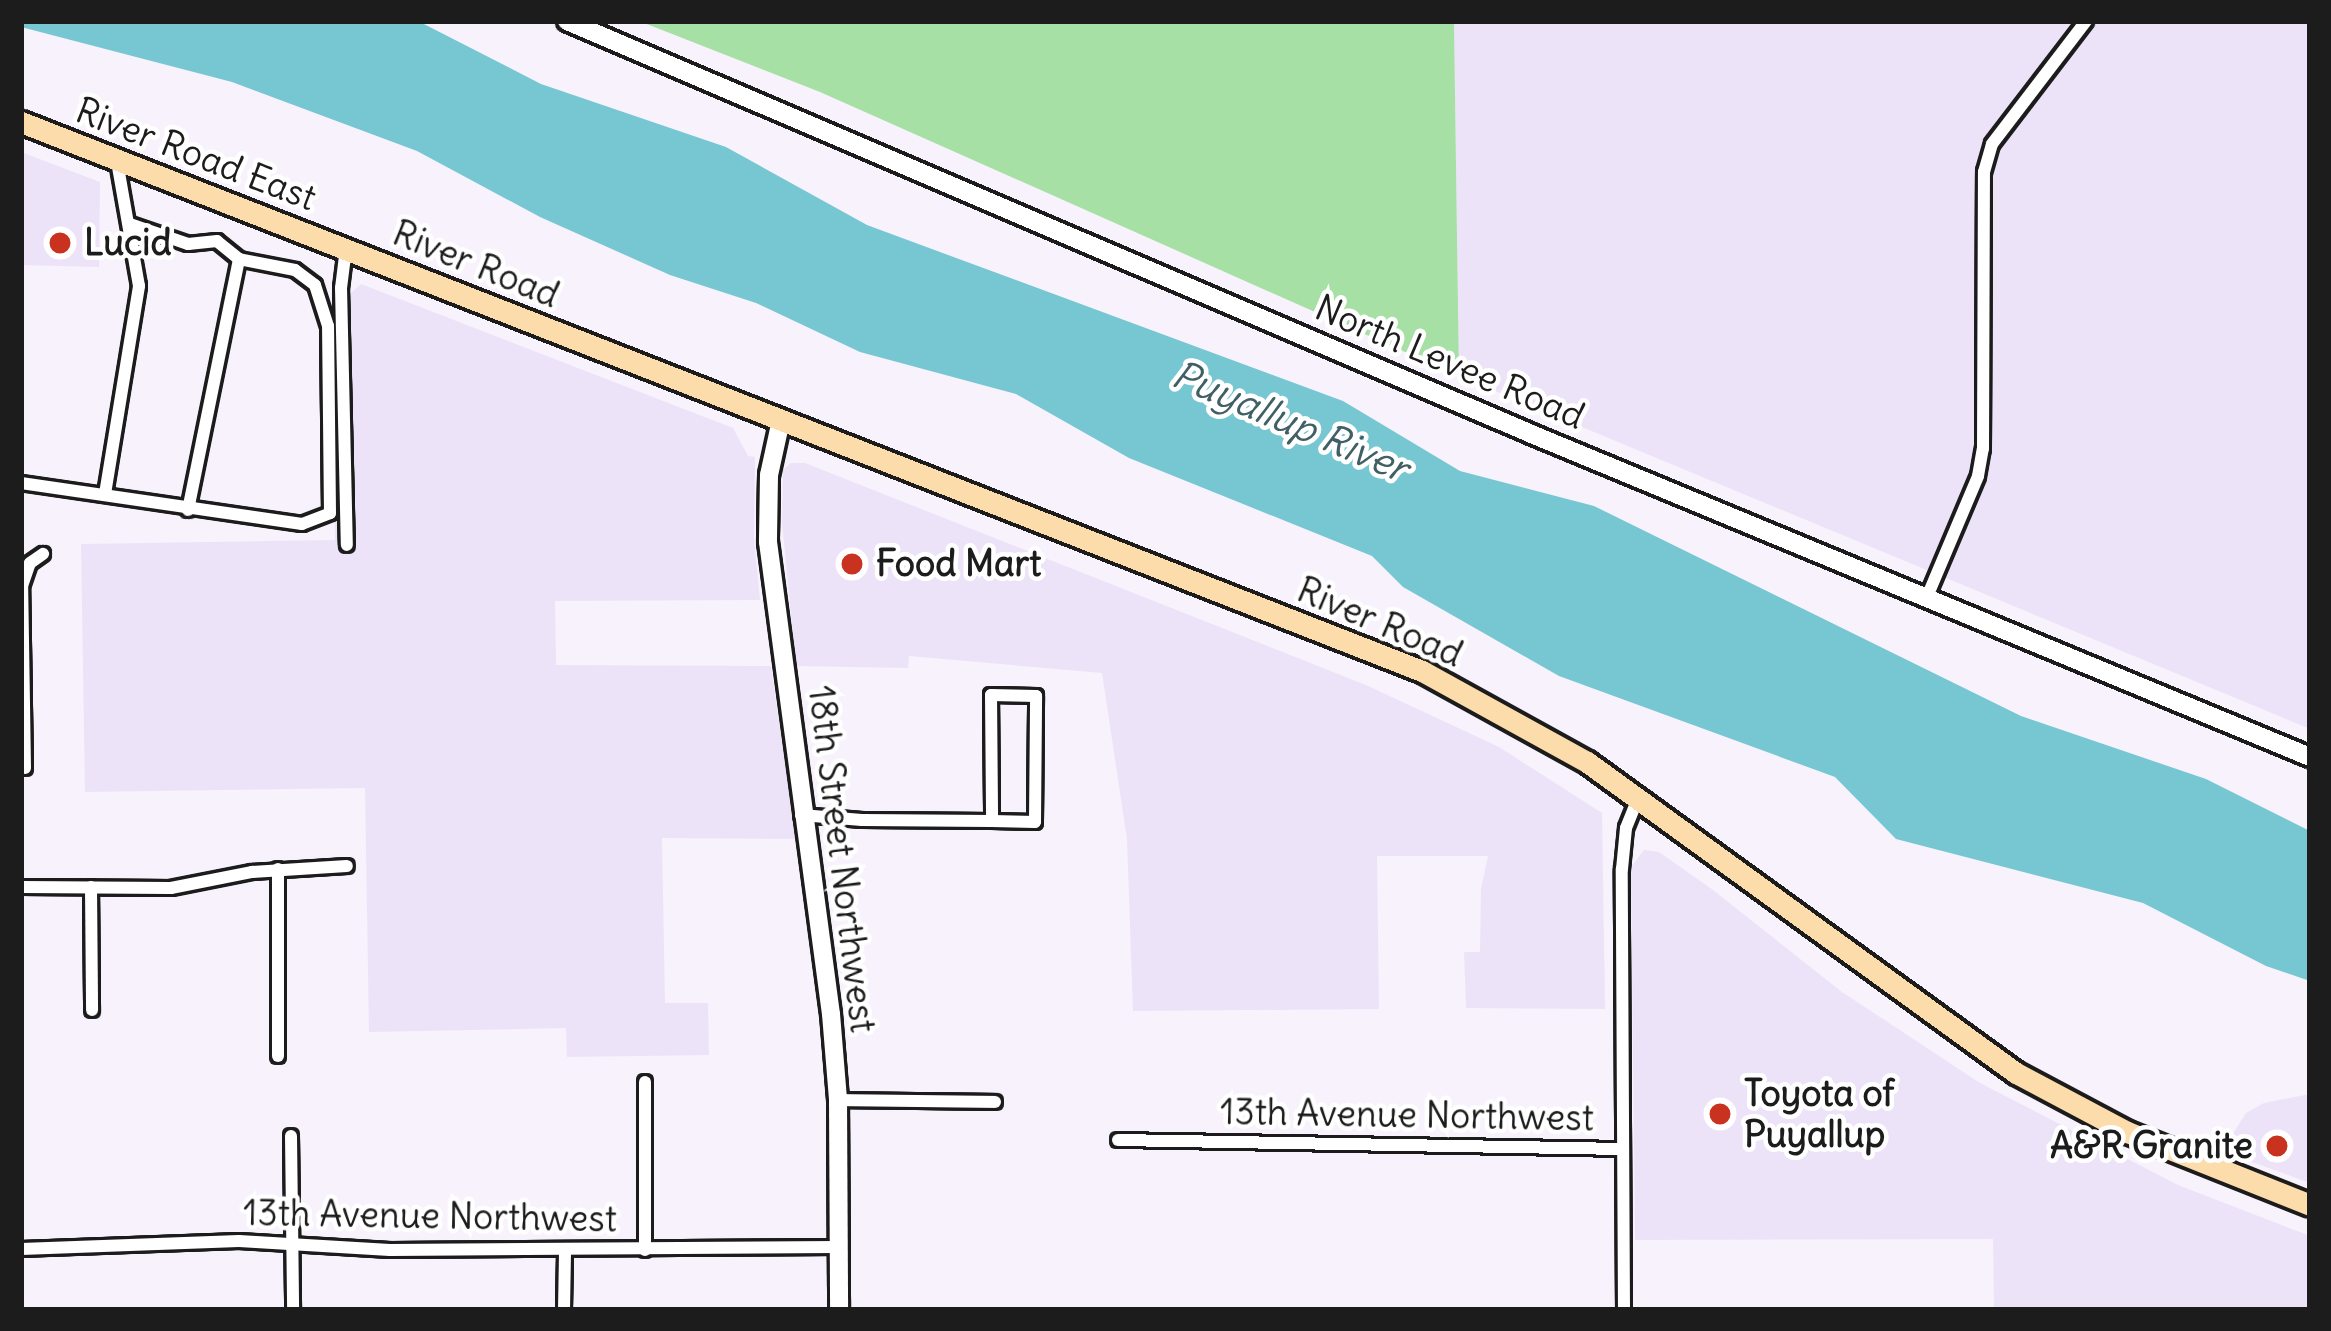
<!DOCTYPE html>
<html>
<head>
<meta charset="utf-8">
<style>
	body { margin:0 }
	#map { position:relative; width:2331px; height:1331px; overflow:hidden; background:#f7f2fc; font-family:Delius,sans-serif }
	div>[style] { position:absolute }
	.built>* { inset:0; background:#ede3f8 }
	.green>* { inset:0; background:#a7e0a4 }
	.water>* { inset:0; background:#77c7d3 }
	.roads { filter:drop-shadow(3px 0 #1c1c1c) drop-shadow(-3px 0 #1c1c1c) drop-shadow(0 3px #1c1c1c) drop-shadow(0 -3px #1c1c1c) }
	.street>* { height:12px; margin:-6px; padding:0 6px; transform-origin:6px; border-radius:6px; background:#fff }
	.secondary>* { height:18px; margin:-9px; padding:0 9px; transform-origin:9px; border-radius:9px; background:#fff }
	.primary>* { height:21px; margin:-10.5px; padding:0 10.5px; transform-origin:10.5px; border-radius:10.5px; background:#fddcac }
	.dots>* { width:33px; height:33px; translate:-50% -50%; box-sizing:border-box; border:6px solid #fff; border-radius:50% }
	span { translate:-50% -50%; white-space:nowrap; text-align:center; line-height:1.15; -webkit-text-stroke:9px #fff; paint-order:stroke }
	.street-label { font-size:36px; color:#1c1c1c }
	.poi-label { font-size:36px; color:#1c1c1c; font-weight:700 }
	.left { translate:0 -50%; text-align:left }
	.right { translate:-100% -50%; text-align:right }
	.water-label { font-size:39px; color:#406065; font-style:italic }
	.frame { position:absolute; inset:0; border:24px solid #1c1c1c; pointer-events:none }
</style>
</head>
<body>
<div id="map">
	<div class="built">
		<i style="clip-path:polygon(1454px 21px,2310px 21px,2310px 729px,1459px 376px)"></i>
		<i style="clip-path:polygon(21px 152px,100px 182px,99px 267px,21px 265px)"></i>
		<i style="clip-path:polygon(361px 284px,733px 428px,748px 456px,755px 457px,754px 540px,760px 600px,555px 601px,556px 665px,771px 666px,796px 839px,662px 838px,665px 1003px,708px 1003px,709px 1055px,567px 1057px,566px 1028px,369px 1032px,365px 788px,85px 792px,81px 544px,335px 540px,333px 434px,349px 439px,351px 293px)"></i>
		<i style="clip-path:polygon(791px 463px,805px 463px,1366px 685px,1499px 747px,1602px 813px,1605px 1009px,1466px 1008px,1464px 952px,1480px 952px,1481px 889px,1488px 856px,1377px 856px,1379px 1009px,1133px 1011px,1127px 839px,1102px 673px,909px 656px,908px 668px,796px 666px,782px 522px,783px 470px)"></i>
		<i style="clip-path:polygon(1644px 850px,1659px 852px,1713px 890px,1842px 992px,1980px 1083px,2178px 1185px,2310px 1236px,2310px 1310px,1994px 1310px,1993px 1239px,1635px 1240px,1631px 867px)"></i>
		<i style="clip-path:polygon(2310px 1094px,2310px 1183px,2222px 1151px,2246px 1113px,2264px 1103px)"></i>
	</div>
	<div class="green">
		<i style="clip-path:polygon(639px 21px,1454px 21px,1459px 376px,820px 92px)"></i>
	</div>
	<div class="water">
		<i style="clip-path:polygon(21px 21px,418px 21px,541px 84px,726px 147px,867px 225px,1343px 401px,1460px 471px,1594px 506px,2021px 716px,2206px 779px,2310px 831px,2310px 981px,2266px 966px,2143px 903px,1896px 839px,1835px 777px,1559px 676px,1403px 587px,1372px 556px,1129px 458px,1016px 394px,860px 352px,756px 303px,670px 275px,540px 217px,417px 151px,232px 82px,21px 27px)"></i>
	</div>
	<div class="roads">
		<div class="street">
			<i style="left:346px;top:248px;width:40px;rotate:97.1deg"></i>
			<i style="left:341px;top:288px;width:257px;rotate:88.7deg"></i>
			<i style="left:21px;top:483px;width:284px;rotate:8.3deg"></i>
			<i style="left:302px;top:524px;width:30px;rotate:-21deg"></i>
			<i style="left:330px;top:513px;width:187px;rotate:-90.6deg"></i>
			<i style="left:328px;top:326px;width:43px;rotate:-107.6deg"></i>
			<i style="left:315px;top:285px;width:25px;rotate:-143deg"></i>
			<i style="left:295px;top:270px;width:57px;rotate:-168.9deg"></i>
			<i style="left:239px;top:259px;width:28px;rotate:-141deg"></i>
			<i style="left:217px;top:241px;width:29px;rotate:174deg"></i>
			<i style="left:188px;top:244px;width:61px;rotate:-161deg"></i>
			<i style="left:105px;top:494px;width:211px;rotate:-80.7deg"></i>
			<i style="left:139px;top:286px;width:127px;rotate:-100deg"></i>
			<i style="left:188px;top:510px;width:256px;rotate:-78.5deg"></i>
			<i style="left:1927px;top:597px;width:131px;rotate:-67.1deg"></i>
			<i style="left:1978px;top:476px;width:27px;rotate:-80deg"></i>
			<i style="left:1983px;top:449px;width:277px;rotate:-89.8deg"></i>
			<i style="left:1984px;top:172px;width:29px;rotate:-74deg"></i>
			<i style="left:1992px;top:144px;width:155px;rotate:-52.6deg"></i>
			<i style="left:25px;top:768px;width:182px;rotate:-90.9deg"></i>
			<i style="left:22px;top:586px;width:24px;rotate:-71deg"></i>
			<i style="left:30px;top:563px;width:16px;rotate:-35deg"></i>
			<i style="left:801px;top:815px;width:61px;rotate:4.7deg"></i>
			<i style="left:862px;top:820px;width:130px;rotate:0.4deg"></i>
			<i style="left:992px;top:821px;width:43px;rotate:1.3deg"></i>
			<i style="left:1035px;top:822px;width:126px;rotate:-89.5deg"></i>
			<i style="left:1036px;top:696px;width:45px;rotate:-178.7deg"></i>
			<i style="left:991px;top:695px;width:126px;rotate:89.5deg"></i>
			<i style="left:278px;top:869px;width:187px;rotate:90deg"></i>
			<i style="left:21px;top:887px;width:150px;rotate:0.4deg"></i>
			<i style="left:171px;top:888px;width:83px;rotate:-11.2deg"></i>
			<i style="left:252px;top:872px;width:95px;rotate:-3.6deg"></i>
			<i style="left:91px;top:887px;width:123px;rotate:89.5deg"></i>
			<i style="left:838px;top:1100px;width:157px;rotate:0.7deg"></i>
			<i style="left:291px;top:1136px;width:174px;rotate:89.3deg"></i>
			<i style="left:1118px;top:1140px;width:505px;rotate:1.02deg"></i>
			<i style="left:21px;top:1249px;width:218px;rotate:-2.1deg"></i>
			<i style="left:239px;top:1241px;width:151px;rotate:3.4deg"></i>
			<i style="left:390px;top:1250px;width:447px;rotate:-0.4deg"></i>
			<i style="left:645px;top:1250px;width:168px;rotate:-90deg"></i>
			<i style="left:564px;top:1310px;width:60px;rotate:-89deg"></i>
			<i style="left:1624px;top:1310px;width:441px;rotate:-90.3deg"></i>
			<i style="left:1622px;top:869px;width:41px;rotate:-84.4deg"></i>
			<i style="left:1626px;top:828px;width:32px;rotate:-68deg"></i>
		</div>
		<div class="secondary">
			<i style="left:567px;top:21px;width:1047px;rotate:23.18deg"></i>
			<i style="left:1529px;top:433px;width:846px;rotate:22.53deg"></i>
			<i style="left:781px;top:420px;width:56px;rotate:102.3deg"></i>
			<i style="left:769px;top:475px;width:67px;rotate:90.9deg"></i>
			<i style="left:768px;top:542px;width:476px;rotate:82.4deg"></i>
			<i style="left:831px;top:1014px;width:86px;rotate:85.3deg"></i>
			<i style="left:838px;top:1100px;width:210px;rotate:89.7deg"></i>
		</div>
		<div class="primary">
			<i style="left:21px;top:122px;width:1505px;rotate:21.4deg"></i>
			<i style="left:1422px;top:671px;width:188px;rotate:28.9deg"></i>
			<i style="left:1587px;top:762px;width:530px;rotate:35.94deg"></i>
			<i style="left:2016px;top:1073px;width:126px;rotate:28deg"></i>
			<i style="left:2127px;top:1132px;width:197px;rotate:21.7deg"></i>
		</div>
	</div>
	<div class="dots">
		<i style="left:60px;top:243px;background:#c8321e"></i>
		<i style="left:852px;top:564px;background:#c8321e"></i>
		<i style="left:1720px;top:1114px;background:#c8321e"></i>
		<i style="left:2277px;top:1146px;background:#c8321e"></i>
	</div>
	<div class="street-label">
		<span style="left:196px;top:154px;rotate:21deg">River Road East</span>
		<span style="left:476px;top:264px;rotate:22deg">River Road</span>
		<span style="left:1450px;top:362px;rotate:23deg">North Levee Road</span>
		<span style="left:1380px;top:622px;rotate:23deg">River Road</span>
		<span style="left:842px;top:859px;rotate:83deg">18th Street Northwest</span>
		<span style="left:1407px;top:1115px;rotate:1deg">13th Avenue Northwest</span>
		<span style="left:430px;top:1216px;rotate:1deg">13th Avenue Northwest</span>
	</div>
	<div class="poi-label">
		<span class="left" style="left:84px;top:243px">Lucid</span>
		<span class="left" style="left:876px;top:564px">Food Mart</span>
		<span class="left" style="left:1744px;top:1114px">Toyota of<br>Puyallup</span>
		<span class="right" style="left:2253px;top:1146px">A&amp;R Granite</span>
	</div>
	<div class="water-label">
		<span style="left:1290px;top:422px;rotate:23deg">Puyallup River</span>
	</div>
	<div class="frame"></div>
</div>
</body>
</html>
